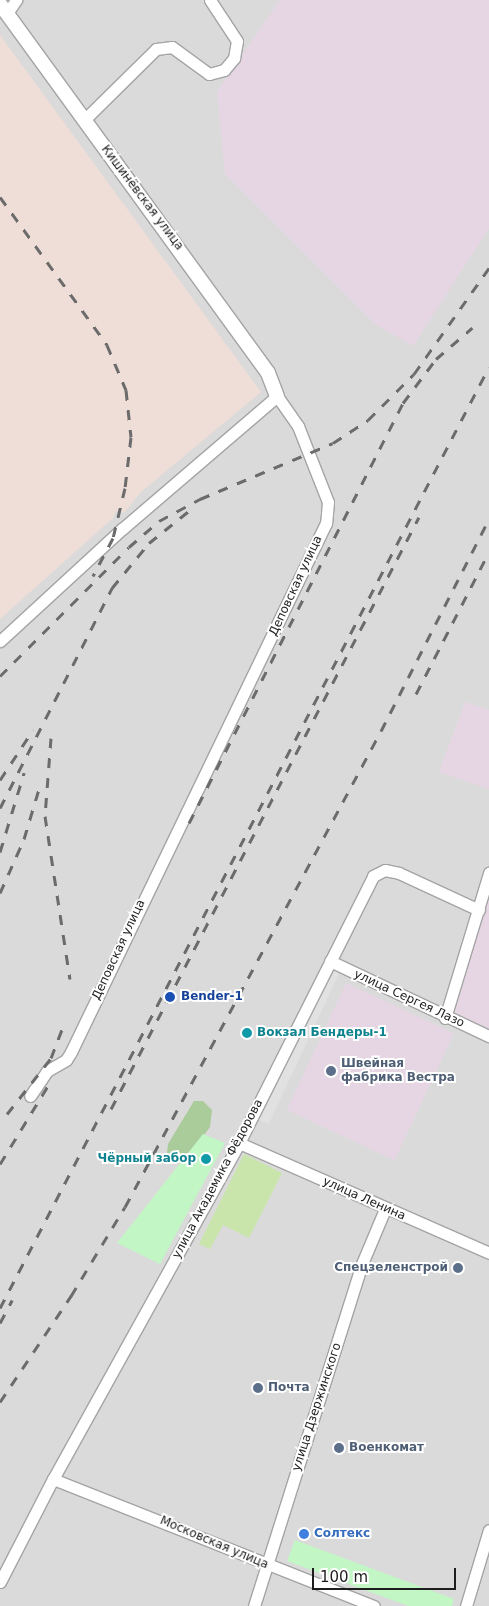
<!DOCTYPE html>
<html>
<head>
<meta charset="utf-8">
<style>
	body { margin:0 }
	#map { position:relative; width:489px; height:1606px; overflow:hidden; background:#eeeae3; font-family:"DejaVu Sans",sans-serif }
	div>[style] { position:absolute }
	.residential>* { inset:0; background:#dbdada; transform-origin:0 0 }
	.industrial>* { inset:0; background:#e6d6e4; transform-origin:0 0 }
	.military>* { inset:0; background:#efddd7 }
	.grass>* { inset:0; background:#cae5ac }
	.forest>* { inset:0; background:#aacb9a }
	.park>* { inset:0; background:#c2f6c5 }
	.parking>* { inset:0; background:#e1e1e1; transform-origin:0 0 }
	.roads { filter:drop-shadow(1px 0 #a4a4a4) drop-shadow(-1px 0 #a4a4a4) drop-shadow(0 1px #a4a4a4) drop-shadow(0 -1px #a4a4a4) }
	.minor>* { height:11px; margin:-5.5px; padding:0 5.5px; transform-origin:5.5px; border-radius:5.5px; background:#fff }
	.tertiary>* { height:14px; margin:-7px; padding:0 7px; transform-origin:7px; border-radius:7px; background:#fff }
	.rail>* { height:3px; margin-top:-1.5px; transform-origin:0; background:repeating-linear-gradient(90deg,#6b6b6b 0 10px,transparent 0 20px) }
	.dots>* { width:14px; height:14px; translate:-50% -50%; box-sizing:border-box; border:2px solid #fff; border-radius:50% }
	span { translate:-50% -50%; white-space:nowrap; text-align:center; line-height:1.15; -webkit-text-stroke:4px #fff; paint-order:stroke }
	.street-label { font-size:12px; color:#1d1d1d }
	.transit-label { font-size:12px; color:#164399; font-weight:700 }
	.left { translate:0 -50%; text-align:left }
	.culture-label { font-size:12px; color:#0d838f; font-weight:700 }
	.right { translate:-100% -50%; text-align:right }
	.service-label { font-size:12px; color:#4e5e75; font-weight:700 }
	.shop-label { font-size:12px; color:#366cbe; font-weight:700 }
	.scale { position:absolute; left:312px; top:1568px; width:144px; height:22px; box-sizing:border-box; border:2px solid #1d1d1d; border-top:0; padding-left:6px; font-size:15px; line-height:18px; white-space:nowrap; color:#1d1d1d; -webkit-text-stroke:4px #fff; paint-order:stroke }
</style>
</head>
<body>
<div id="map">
	<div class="residential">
		<i style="left:0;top:0;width:489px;height:1606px"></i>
	</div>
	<div class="industrial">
		<i style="clip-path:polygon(280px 0,489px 0,489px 228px,413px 346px,375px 324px,225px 174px,217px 92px)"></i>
		<i style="clip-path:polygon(465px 702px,489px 710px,489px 789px,439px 772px)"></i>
		<i style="clip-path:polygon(489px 873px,489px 1036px,445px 1018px)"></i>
		<i style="left:346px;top:983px;width:119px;height:140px;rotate:25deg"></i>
	</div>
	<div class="military">
		<i style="clip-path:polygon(0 35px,261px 392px,141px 492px,124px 513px,116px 511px,113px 518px,0 619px)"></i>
	</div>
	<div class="grass">
		<i style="clip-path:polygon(244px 1154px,282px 1173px,249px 1238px,223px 1225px,210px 1249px,199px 1244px)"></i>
	</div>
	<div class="forest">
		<i style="clip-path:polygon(194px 1101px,203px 1101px,212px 1110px,210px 1127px,187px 1159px,179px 1163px,167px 1153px,168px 1144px)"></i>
	</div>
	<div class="park">
		<i style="clip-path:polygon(203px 1134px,225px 1143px,160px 1264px,117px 1243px)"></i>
		<i style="clip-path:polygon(295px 1540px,454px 1599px,452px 1606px,408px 1606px,287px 1561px)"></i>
	</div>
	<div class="parking">
		<i style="left:327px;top:966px;width:14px;height:168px;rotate:25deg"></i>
	</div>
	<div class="roads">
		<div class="minor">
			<i style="left:7px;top:13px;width:16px;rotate:-55deg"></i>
			<i style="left:84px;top:120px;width:101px;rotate:-44.6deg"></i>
			<i style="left:156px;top:49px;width:16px;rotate:-7deg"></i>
			<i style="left:172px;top:47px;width:46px;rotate:36.1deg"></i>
			<i style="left:209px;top:74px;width:16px;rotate:-15deg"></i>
			<i style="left:224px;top:70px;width:16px;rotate:-50deg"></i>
			<i style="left:234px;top:58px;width:17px;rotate:-80deg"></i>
			<i style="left:237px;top:41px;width:49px;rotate:-123.4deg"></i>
			<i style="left:0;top:641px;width:166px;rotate:-42.6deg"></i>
			<i style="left:122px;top:529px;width:204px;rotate:-40.6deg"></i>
			<i style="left:277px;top:396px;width:37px;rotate:55deg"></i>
			<i style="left:298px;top:426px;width:82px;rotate:68.5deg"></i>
			<i style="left:328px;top:502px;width:21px;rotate:95deg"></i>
			<i style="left:326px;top:523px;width:587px;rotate:115.74deg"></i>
			<i style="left:71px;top:1052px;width:9px;rotate:122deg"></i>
			<i style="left:66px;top:1060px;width:22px;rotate:150deg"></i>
			<i style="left:47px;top:1071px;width:30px;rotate:124deg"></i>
			<i style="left:330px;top:961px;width:176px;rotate:25.3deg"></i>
			<i style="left:445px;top:1018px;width:152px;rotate:-73.1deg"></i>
			<i style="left:239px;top:1143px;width:273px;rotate:23.7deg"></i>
			<i style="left:53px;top:1479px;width:345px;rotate:21.6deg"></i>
			<i style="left:0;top:1582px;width:116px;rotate:-62.8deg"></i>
			<i style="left:53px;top:1479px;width:384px;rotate:-61deg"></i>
			<i style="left:239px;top:1143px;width:299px;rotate:-63.3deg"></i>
			<i style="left:373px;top:876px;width:13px;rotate:-27deg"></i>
			<i style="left:385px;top:870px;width:14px;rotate:12deg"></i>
			<i style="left:399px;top:873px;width:88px;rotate:24.8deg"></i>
			<i style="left:254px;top:1606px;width:356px;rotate:-72.5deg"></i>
			<i style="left:361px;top:1266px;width:62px;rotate:-67.2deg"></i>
			<i style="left:466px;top:1606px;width:79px;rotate:-73.2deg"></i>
		</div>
		<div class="tertiary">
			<i style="left:0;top:4px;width:456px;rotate:54deg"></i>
			<i style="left:268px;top:373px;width:25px;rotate:69deg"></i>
		</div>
	</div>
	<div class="rail">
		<i style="left:0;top:197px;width:183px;rotate:54.1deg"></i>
		<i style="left:107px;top:345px;width:49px;rotate:67.1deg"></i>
		<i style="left:126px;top:390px;width:47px;rotate:83.9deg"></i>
		<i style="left:131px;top:437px;width:51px;rotate:96.7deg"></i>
		<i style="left:125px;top:488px;width:51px;rotate:103.5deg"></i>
		<i style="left:113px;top:538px;width:43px;rotate:117.8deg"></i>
		<i style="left:0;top:676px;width:182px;rotate:-45deg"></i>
		<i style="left:129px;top:547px;width:40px;rotate:-41deg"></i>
		<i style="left:159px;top:521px;width:47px;rotate:-28.2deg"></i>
		<i style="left:200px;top:499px;width:144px;rotate:-22.8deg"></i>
		<i style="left:333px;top:443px;width:42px;rotate:-33.3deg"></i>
		<i style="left:368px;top:420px;width:65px;rotate:-45deg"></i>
		<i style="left:414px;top:374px;width:130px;rotate:-54.7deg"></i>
		<i style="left:416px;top:694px;width:153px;rotate:-62.8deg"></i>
		<i style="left:51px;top:738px;width:78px;rotate:94.4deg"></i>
		<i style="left:45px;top:816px;width:165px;rotate:81.3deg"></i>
		<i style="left:0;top:780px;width:60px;rotate:-56.6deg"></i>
		<i style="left:0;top:808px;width:247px;rotate:-63deg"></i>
		<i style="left:112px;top:588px;width:58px;rotate:-50.6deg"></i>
		<i style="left:149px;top:543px;width:53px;rotate:-38.8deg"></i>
		<i style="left:189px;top:823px;width:471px;rotate:-63deg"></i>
		<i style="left:403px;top:403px;width:55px;rotate:-53.1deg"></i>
		<i style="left:436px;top:359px;width:48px;rotate:-40.7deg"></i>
		<i style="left:0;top:852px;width:83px;rotate:-73.1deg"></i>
		<i style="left:0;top:893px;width:59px;rotate:-66deg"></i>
		<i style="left:24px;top:839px;width:52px;rotate:-73.3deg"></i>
		<i style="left:111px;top:1109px;width:667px;rotate:-62.51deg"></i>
		<i style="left:7px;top:1114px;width:71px;rotate:-51.8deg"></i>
		<i style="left:51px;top:1058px;width:39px;rotate:-69deg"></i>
		<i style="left:0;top:1164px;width:94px;rotate:-58.5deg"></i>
		<i style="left:0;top:1308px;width:1060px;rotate:-62.54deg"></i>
		<i style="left:0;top:1323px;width:26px;rotate:-62deg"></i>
		<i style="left:0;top:1402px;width:128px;rotate:-56.2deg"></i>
		<i style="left:71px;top:1296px;width:104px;rotate:-58.8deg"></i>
		<i style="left:125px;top:1207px;width:540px;rotate:-61.73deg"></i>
		<i style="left:381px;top:731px;width:238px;rotate:-63deg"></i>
	</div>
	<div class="dots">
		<i style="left:170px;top:997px;background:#1a4fb4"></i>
		<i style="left:247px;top:1033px;background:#0f9aa8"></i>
		<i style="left:331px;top:1071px;background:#5c6f8a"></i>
		<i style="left:206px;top:1159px;background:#0f9aa8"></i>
		<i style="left:458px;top:1268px;background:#5c6f8a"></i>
		<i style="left:258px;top:1388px;background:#5c6f8a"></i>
		<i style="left:339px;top:1448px;background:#5c6f8a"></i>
		<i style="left:304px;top:1534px;background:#3f7fe0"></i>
	</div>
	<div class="street-label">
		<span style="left:142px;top:198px;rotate:53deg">Кишинёвская улица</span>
		<span style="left:296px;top:586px;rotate:-65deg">Деповская улица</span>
		<span style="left:119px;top:950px;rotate:-65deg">Деповская улица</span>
		<span style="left:409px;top:999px;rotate:25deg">улица Сергея Лазо</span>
		<span style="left:218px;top:1179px;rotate:-62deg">улица Академика Фёдорова</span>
		<span style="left:364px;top:1199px;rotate:24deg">улица Ленина</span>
		<span style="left:317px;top:1407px;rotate:-72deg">улица Дзержинского</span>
		<span style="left:214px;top:1543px;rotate:23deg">Московская улица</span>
	</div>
	<div class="transit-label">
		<span class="left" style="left:181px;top:997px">Bender-1</span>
	</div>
	<div class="culture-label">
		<span class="left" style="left:257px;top:1033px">Вокзал Бендеры-1</span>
		<span class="right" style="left:196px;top:1159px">Чёрный забор</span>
	</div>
	<div class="service-label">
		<span class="left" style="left:341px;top:1071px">Швейная<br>фабрика Вестра</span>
		<span class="right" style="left:448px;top:1268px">Спецзеленстрой</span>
		<span class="left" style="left:268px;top:1388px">Почта</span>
		<span class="left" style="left:349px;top:1448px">Военкомат</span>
	</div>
	<div class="shop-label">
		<span class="left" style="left:314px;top:1534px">Солтекс</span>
	</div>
	<div class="scale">100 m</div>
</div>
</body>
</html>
